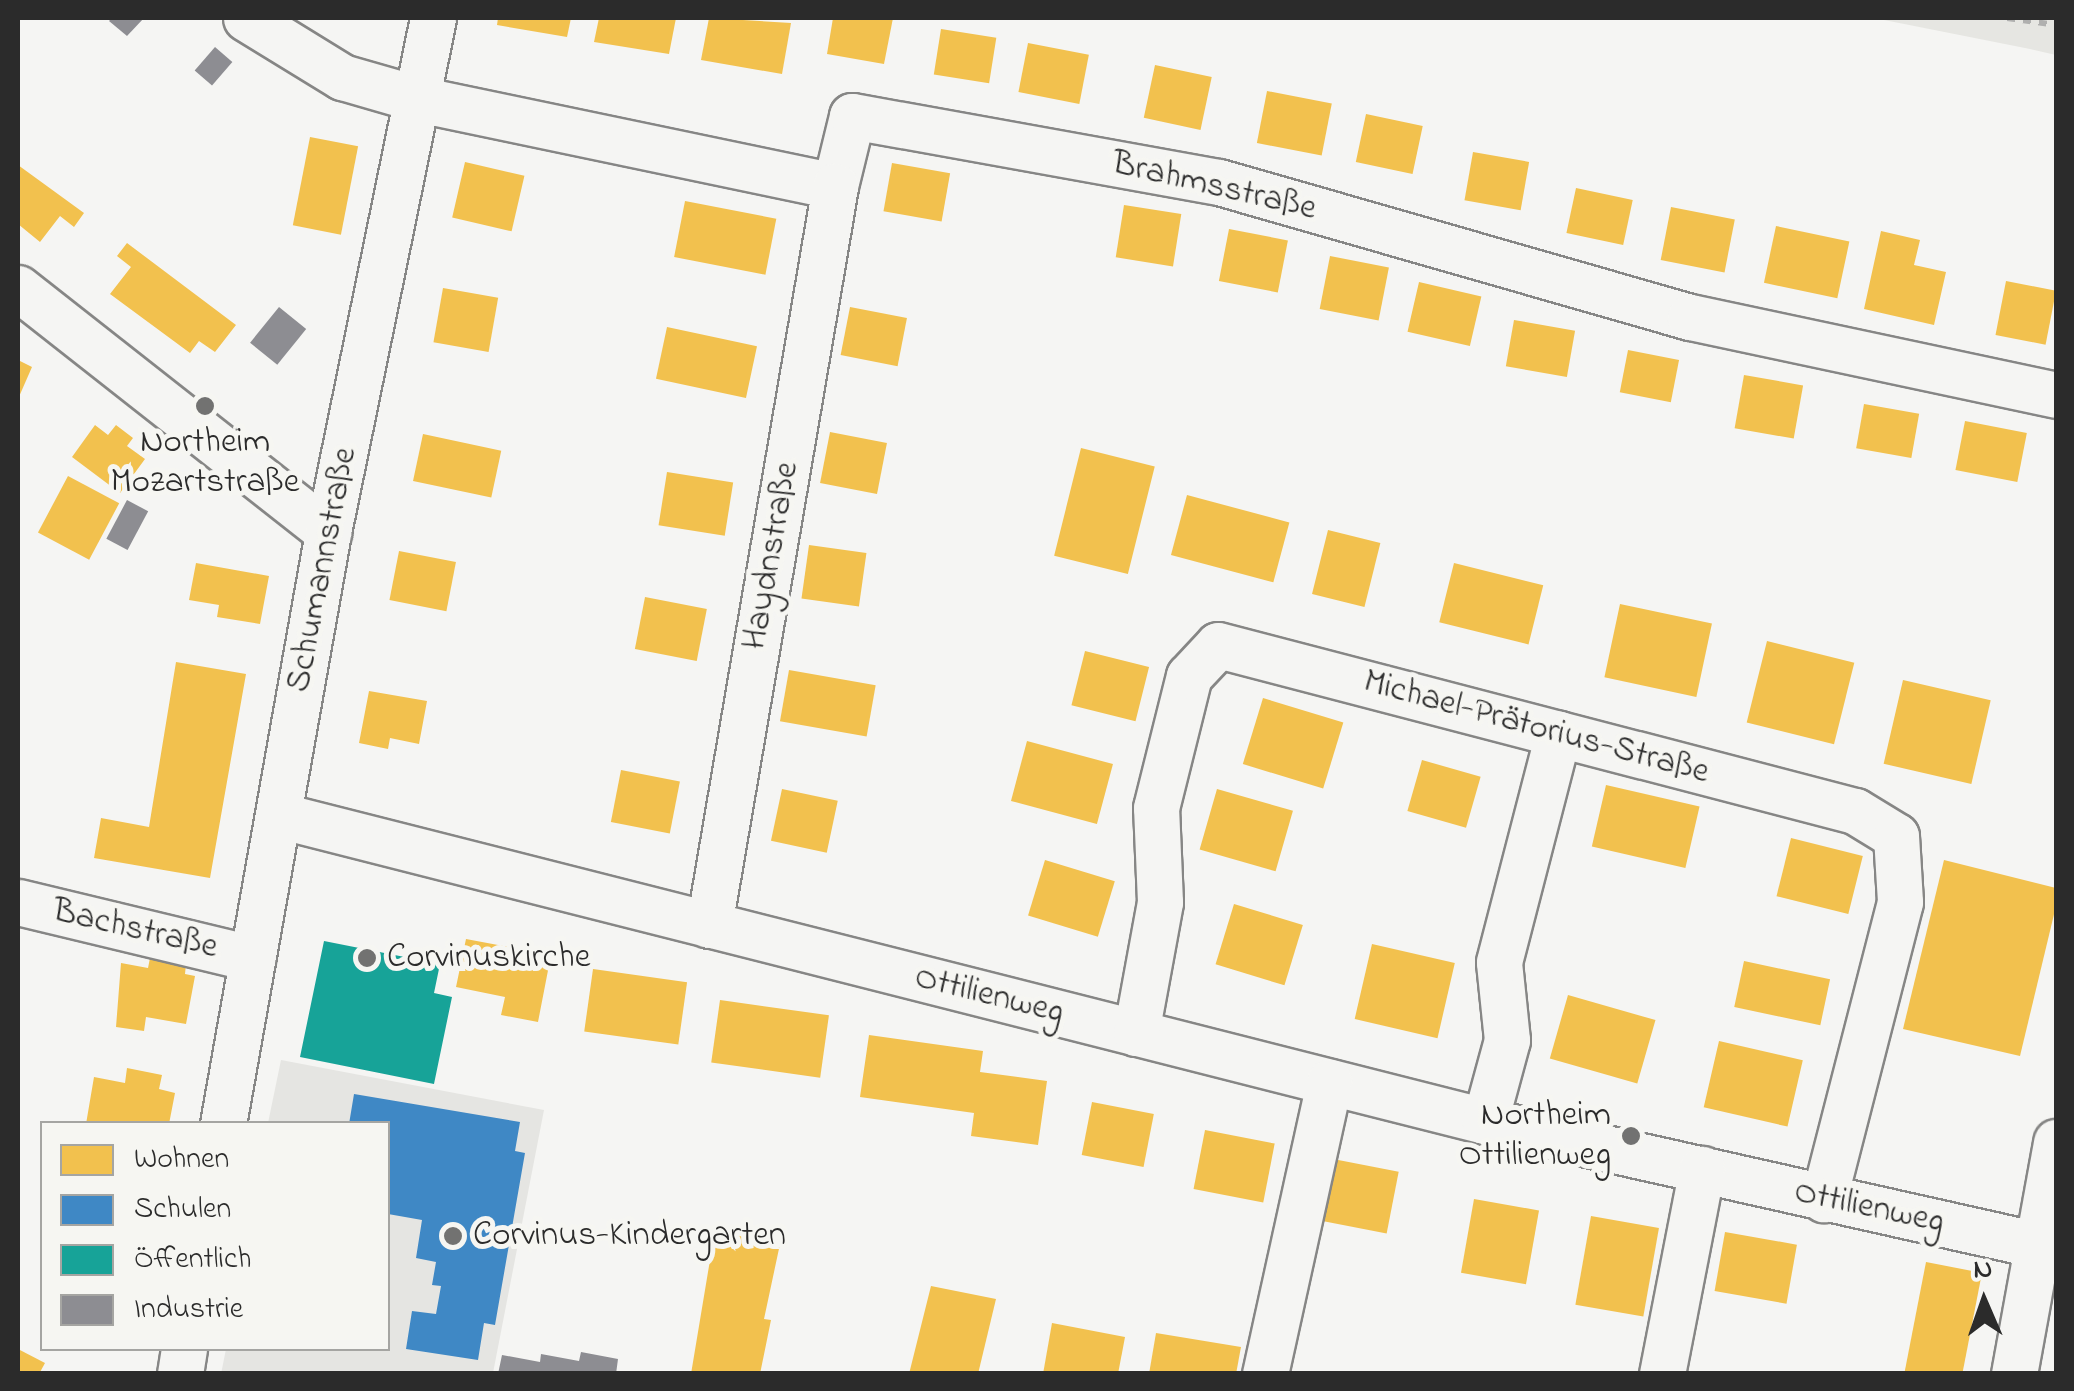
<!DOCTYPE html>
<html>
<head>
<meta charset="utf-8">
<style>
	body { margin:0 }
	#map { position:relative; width:2074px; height:1391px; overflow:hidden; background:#f5f5f3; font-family:"Indie Flower",sans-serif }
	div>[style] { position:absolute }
	.built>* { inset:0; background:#e5e5e2 }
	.green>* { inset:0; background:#e6e6e2 }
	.homes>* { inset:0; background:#f2c14e; transform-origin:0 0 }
	.schools>* { inset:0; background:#3f88c5 }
	.public>* { inset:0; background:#17a398 }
	.industry>* { inset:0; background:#8d8d92; transform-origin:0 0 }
	.path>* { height:6px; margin-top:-3px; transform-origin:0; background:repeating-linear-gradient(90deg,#b0b0af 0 8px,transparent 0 16px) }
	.roads { filter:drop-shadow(2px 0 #868685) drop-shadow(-2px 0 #868685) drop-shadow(0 2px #868685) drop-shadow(0 -2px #868685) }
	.street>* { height:45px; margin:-22.5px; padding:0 22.5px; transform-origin:22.5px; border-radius:22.5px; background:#f5f5f3 }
	.dots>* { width:28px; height:28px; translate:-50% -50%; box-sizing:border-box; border:5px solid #f6f6f2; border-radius:50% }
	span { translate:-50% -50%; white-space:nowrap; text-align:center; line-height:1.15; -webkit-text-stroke:10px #f6f6f2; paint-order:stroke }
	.street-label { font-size:35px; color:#2b2b2b }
	.poi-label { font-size:35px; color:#2b2b2b }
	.left { translate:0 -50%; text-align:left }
	.right { translate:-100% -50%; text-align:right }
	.frame { position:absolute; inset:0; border:20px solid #2b2b2b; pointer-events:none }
	.legend { position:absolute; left:40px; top:1121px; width:350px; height:230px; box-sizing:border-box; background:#f6f6f2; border:2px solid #a5a5a2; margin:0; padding:12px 18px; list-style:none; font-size:30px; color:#2b2b2b }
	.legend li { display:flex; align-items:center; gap:20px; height:50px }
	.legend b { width:50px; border:2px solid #a5a5a2 }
	.north { position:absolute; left:1934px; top:1251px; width:100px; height:100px; -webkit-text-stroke:8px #f6f6f2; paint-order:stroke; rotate:358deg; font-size:28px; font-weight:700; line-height:40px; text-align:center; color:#2b2b2b }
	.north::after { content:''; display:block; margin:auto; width:35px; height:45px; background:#2b2b2b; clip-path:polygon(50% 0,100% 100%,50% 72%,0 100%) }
</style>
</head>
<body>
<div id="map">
	<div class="built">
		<i style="clip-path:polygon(281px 1060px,544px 1110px,493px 1373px,221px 1374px,226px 1349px,388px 1348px,388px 1124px,268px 1123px)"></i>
	</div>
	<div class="green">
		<i style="clip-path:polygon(1874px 18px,2056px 18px,2056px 55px,2030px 49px)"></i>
	</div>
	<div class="homes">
		<i style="clip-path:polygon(498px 18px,571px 18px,567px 37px,497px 25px)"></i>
		<i style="clip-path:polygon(599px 18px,676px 18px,669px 54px,594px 42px)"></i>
		<i style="clip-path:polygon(709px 18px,791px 23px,782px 74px,701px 60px)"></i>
		<i style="clip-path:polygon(833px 18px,893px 18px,884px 64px,827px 54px)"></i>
		<i style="left:941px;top:29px;width:56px;height:46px;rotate:9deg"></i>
		<i style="left:1028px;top:43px;width:62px;height:50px;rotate:11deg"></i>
		<i style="left:1155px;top:65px;width:58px;height:54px;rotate:12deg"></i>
		<i style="left:1267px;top:91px;width:66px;height:53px;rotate:11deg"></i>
		<i style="left:1366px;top:114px;width:58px;height:49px;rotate:12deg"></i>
		<i style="left:310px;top:137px;width:49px;height:90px;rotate:11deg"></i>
		<i style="left:1473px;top:152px;width:57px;height:49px;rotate:10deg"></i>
		<i style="left:465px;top:162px;width:61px;height:57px;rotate:13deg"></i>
		<i style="left:892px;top:163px;width:59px;height:49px;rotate:10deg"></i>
		<i style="clip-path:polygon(18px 165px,84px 213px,74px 227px,60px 216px,40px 242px,18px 224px)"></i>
		<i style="left:1576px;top:188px;width:58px;height:46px;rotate:12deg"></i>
		<i style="left:685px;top:201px;width:93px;height:57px;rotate:11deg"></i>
		<i style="left:1124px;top:205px;width:58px;height:53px;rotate:9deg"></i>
		<i style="left:1671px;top:207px;width:65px;height:54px;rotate:11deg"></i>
		<i style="left:1776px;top:226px;width:75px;height:58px;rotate:12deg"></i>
		<i style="left:1229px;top:229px;width:60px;height:53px;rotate:11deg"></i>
		<i style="clip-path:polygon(1881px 231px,1920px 240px,1914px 265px,1946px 272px,1934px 325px,1864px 309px)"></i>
		<i style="clip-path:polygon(127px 243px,236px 325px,215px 352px,199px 341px,190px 353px,110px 294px,131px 267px,117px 256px)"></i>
		<i style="left:1330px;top:256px;width:60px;height:54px;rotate:11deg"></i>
		<i style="left:2006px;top:281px;width:51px;height:55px;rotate:11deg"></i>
		<i style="left:1419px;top:282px;width:64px;height:51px;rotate:13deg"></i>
		<i style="left:443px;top:288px;width:56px;height:55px;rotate:10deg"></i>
		<i style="left:850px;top:307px;width:58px;height:49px;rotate:11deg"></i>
		<i style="left:1514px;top:320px;width:62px;height:47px;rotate:10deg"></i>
		<i style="left:667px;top:327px;width:92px;height:53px;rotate:12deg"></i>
		<i style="left:1628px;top:350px;width:52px;height:43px;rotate:11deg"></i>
		<i style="clip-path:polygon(18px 360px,32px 367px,18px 399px)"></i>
		<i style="left:1744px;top:375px;width:60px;height:54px;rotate:10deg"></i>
		<i style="left:1864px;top:404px;width:56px;height:45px;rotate:10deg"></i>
		<i style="left:1965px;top:421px;width:63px;height:50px;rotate:11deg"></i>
		<i style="clip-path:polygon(95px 425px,108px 435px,116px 425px,133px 438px,127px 446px,145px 459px,120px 493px,72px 457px)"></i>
		<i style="left:830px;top:432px;width:58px;height:52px;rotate:11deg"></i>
		<i style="left:423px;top:434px;width:80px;height:48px;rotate:12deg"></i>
		<i style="left:1081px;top:448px;width:76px;height:111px;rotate:14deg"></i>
		<i style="left:667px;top:472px;width:67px;height:54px;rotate:9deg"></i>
		<i style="left:68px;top:476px;width:58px;height:64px;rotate:28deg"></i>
		<i style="left:1187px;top:495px;width:106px;height:62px;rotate:15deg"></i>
		<i style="left:1328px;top:530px;width:54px;height:66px;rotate:14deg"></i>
		<i style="left:809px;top:545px;width:58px;height:54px;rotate:8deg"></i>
		<i style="left:399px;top:551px;width:58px;height:50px;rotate:11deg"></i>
		<i style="clip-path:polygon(196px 563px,269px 576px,260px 624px,217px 617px,219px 605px,189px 600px)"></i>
		<i style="left:1454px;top:563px;width:92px;height:61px;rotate:14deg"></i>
		<i style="left:645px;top:597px;width:63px;height:53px;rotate:11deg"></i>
		<i style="left:1620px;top:604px;width:94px;height:75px;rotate:12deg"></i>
		<i style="left:1767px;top:641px;width:90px;height:84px;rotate:14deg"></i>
		<i style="left:1085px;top:651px;width:66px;height:56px;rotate:14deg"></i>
		<i style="clip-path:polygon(176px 662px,246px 674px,210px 878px,94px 858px,101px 818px,149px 827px)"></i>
		<i style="left:789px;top:670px;width:88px;height:52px;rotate:10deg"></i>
		<i style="left:1903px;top:680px;width:90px;height:86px;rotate:13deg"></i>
		<i style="clip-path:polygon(369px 691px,427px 701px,419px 744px,390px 738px,388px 749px,359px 743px)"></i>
		<i style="left:1263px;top:698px;width:84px;height:69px;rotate:17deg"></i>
		<i style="left:1027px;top:741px;width:89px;height:62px;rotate:15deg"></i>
		<i style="left:1422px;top:760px;width:61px;height:53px;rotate:16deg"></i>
		<i style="left:621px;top:770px;width:60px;height:53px;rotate:11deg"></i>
		<i style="left:1606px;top:785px;width:96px;height:63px;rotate:13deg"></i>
		<i style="left:782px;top:789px;width:57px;height:53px;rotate:12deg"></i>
		<i style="left:1217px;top:789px;width:79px;height:63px;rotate:16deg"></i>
		<i style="left:1791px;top:838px;width:74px;height:60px;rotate:14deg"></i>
		<i style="left:1045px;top:860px;width:73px;height:58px;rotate:17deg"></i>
		<i style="clip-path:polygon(1944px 860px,2056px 888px,2056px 906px,2020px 1056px,1903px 1029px)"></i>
		<i style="left:1234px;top:904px;width:72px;height:63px;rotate:17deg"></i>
		<i style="clip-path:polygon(466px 939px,551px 955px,538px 1022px,501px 1015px,505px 997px,456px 987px)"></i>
		<i style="left:1372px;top:944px;width:85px;height:77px;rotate:13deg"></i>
		<i style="clip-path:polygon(150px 958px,186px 964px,185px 974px,195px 976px,186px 1024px,146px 1017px,144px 1031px,116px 1027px,121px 963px,148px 968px)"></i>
		<i style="left:1744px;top:961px;width:88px;height:47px;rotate:12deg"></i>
		<i style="left:593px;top:969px;width:95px;height:63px;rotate:8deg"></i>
		<i style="left:1568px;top:995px;width:91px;height:66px;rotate:16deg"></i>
		<i style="left:720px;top:1000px;width:110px;height:63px;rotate:8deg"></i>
		<i style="clip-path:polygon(869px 1035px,983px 1051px,980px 1072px,1047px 1081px,1038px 1145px,971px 1136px,974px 1113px,860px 1097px)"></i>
		<i style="left:1719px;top:1041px;width:86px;height:68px;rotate:13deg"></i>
		<i style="clip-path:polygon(127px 1068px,162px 1075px,159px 1089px,175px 1093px,169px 1124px,86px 1124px,94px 1077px,125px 1083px)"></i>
		<i style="left:1092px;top:1102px;width:63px;height:54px;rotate:11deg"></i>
		<i style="left:1205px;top:1130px;width:71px;height:60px;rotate:11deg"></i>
		<i style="left:1328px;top:1158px;width:72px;height:63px;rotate:11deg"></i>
		<i style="left:1474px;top:1199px;width:66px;height:75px;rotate:10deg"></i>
		<i style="left:1591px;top:1216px;width:69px;height:90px;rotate:10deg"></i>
		<i style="clip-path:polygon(715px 1230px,780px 1244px,764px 1319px,771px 1320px,760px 1374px,691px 1374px)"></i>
		<i style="left:1725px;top:1232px;width:73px;height:60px;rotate:10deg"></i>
		<i style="left:1926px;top:1262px;width:57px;height:114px;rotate:11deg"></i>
		<i style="clip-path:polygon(931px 1286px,996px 1299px,978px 1374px,909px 1374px)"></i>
		<i style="clip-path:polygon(1052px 1323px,1125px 1337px,1118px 1374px,1043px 1374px)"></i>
		<i style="clip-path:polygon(1156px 1333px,1241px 1347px,1236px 1374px,1149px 1374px)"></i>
		<i style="clip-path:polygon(18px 1349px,45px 1363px,39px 1374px,18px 1374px)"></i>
	</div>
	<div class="schools">
		<i style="clip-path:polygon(354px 1094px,520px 1122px,515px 1151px,525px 1153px,495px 1325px,484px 1323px,478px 1360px,406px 1349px,412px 1311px,436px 1314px,441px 1286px,432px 1285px,436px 1262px,416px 1258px,422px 1220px,388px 1214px,388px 1124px,349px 1124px)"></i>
	</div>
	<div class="public">
		<i style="clip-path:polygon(324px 941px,440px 964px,434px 993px,452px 997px,434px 1084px,300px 1057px)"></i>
	</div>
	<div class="industry">
		<i style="clip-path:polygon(112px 18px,144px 18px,127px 36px,109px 21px)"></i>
		<i style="left:215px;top:47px;width:23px;height:31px;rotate:41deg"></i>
		<i style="left:279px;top:307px;width:35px;height:46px;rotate:39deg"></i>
		<i style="left:127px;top:500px;width:24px;height:44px;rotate:28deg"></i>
		<i style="clip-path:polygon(581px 1352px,618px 1359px,616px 1374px,498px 1374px,502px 1355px,540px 1362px,541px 1354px,579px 1361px)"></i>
	</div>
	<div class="path">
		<i style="left:2007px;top:18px;width:49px;rotate:8.1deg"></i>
	</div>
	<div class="roads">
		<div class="street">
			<i style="left:246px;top:18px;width:113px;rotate:31.6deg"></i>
			<i style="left:342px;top:77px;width:79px;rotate:16.1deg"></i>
			<i style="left:418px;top:99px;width:426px;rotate:11.8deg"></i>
			<i style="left:835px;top:186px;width:72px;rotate:-76.3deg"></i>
			<i style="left:852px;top:116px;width:373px;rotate:10.2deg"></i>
			<i style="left:1219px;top:182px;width:490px;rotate:16deg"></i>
			<i style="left:1690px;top:317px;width:374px;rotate:12deg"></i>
			<i style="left:18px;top:288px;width:395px;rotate:38.2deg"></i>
			<i style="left:278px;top:815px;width:1245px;rotate:14.23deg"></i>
			<i style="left:1485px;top:1121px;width:585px;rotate:12.64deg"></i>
			<i style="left:18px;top:902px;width:241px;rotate:13.5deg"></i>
			<i style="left:709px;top:925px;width:750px;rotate:-80.32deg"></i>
			<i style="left:1136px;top:1033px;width:133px;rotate:-79.6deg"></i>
			<i style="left:1160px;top:902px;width:94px;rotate:-92.4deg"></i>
			<i style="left:1156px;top:808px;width:136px;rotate:-76deg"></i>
			<i style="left:1189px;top:676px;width:42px;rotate:-46.9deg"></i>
			<i style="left:1218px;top:645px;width:658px;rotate:14.61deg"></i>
			<i style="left:1855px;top:811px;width:48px;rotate:31.4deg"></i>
			<i style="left:1896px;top:836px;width:66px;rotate:86.5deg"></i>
			<i style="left:1900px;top:902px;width:307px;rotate:104.4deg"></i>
			<i style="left:1485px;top:1121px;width:84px;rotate:-74.8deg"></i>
			<i style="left:1507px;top:1040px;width:78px;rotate:-95.9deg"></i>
			<i style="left:1499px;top:962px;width:236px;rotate:-75.5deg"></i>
			<i style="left:223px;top:1124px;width:601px;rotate:-79.94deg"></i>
			<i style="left:328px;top:532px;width:525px;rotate:-78.45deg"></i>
			<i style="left:180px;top:1374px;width:26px;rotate:-81deg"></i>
			<i style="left:1265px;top:1374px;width:299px;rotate:-77.6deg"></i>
			<i style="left:1662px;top:1374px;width:209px;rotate:-79deg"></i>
			<i style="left:2014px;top:1374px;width:236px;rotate:-79.7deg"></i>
		</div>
	</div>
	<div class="dots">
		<i style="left:205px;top:406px;background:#727271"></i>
		<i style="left:367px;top:958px;background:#727271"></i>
		<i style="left:1631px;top:1136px;background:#727271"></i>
		<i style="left:453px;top:1236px;background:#727271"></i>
	</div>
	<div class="street-label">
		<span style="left:1214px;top:187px;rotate:13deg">Brahmsstraße</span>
		<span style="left:772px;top:556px;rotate:-80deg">Haydnstraße</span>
		<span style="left:323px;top:570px;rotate:-79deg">Schumannstraße</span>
		<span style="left:1536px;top:728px;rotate:15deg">Michael-Prätorius-Straße</span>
		<span style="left:135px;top:930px;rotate:13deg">Bachstraße</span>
		<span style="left:989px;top:996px;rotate:14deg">Ottilienweg</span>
		<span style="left:1869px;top:1208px;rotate:12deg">Ottilienweg</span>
	</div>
	<div class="poi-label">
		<span style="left:205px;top:463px">Northeim<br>Mozartstraße</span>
		<span class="left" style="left:387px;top:958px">Corvinuskirche</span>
		<span class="right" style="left:1611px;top:1136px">Northeim<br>Ottilienweg</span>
		<span class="left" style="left:473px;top:1236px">Corvinus-Kindergarten</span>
	</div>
	<div class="frame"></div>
	<ul class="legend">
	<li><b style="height:28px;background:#f2c14e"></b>Wohnen</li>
	<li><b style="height:28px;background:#3f88c5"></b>Schulen</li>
	<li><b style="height:28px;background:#17a398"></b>Öffentlich</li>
	<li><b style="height:28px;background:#8d8d92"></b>Industrie</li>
	</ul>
	<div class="north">N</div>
</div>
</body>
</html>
